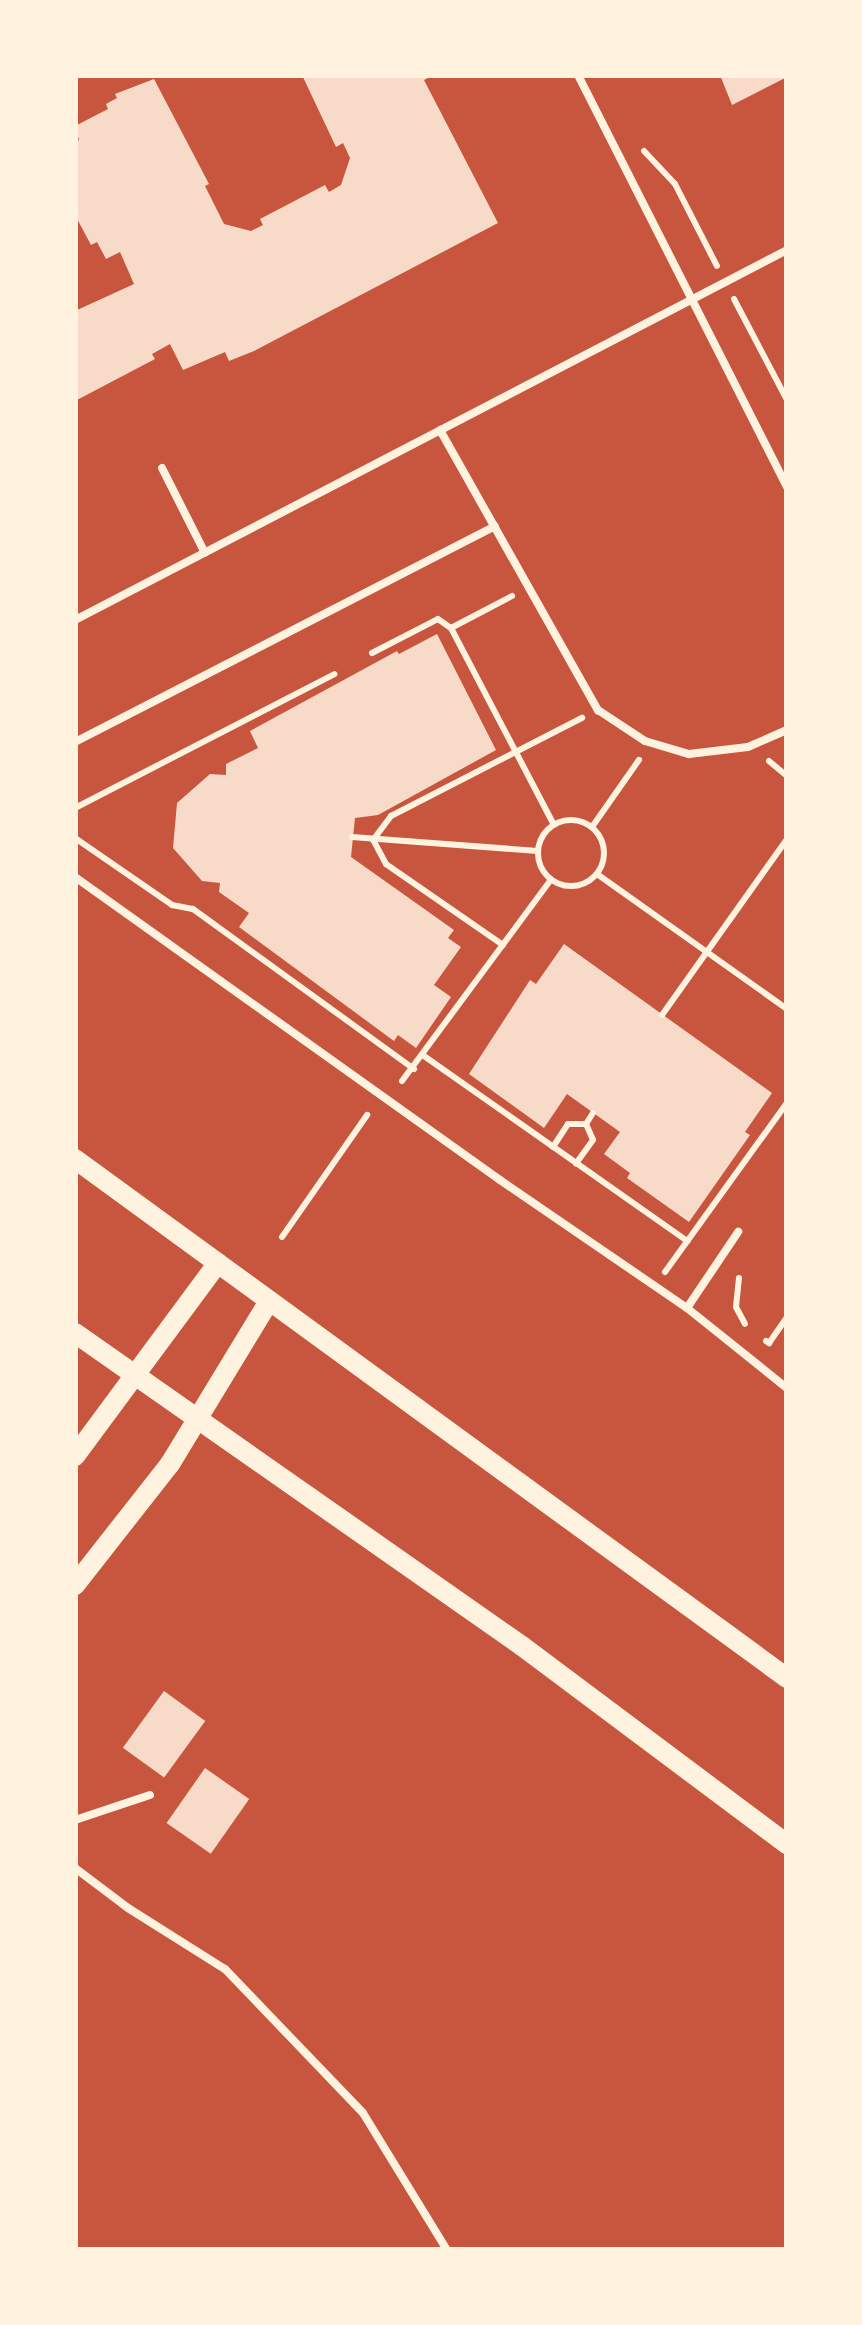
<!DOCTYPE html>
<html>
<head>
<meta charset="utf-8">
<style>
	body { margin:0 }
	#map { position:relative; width:862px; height:2325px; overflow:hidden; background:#c8553d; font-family:Montserrat,sans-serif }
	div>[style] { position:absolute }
	.building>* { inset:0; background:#f7dbc8; transform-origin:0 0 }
	.path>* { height:6px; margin:-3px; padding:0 3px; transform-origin:3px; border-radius:3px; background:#fff3e0 }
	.path>.ring { margin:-3px; padding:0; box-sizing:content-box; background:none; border:6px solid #fff3e0; border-radius:50% }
	.service>* { height:8px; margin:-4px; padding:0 4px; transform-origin:4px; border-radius:4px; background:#fff3e0 }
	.secondary>* { height:20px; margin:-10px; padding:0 10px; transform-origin:10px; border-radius:10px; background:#fff3e0 }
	span { translate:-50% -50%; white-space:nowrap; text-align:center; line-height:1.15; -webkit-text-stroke:8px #fff3e0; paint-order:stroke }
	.frame { position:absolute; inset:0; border:78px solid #fff3e0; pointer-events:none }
</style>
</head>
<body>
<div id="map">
	<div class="building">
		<i style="clip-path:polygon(302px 75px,434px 75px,424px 80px,498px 223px,254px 351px,229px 361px,225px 352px,183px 370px,170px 344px,152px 354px,155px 359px,75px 401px,75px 311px,134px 284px,120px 252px,106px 259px,97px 242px,91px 245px,75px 215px,75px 143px,79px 140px,75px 126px,108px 109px,106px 104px,117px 98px,115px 94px,154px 79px,209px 184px,205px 186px,224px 224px,251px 231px,263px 225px,260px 219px,325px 185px,329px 192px,341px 185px,350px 158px,343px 143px,336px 147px)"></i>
		<i style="clip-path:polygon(720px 75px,787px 75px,787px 77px,732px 105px)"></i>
		<i style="clip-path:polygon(437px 634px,496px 750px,378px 815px,355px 818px,351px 857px,454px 930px,448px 938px,461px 947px,434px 985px,451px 997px,416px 1048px,398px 1035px,394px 1041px,239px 927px,249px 913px,219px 892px,220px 883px,202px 881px,173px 848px,177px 803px,210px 774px,226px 775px,226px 764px,258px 748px,250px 731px,397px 651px,399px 654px)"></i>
		<i style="clip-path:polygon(564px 944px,772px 1093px,745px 1132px,750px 1135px,689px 1222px,627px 1178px,630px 1173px,604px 1154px,620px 1132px,567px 1094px,544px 1128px,469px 1074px,530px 980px,536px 984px)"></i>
		<i style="left:164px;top:1691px;width:51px;height:70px;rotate:36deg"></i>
		<i style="left:205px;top:1768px;width:54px;height:67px;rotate:35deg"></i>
	</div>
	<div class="path">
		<i style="left:644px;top:151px;width:45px;rotate:46.8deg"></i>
		<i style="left:675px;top:184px;width:92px;rotate:62.9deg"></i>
		<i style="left:734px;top:299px;width:114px;rotate:62.3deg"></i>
		<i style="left:451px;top:628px;width:69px;rotate:-27.7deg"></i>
		<i style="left:372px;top:653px;width:74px;rotate:-27.3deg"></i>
		<i style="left:438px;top:619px;width:16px;rotate:35deg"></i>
		<i style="left:451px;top:628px;width:222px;rotate:62.4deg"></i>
		<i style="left:769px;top:761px;width:23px;rotate:40deg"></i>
		<i style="left:75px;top:808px;width:292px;rotate:-27.3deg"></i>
		<i class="ring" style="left:538px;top:820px;width:60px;height:60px"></i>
		<i style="left:592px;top:827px;width:82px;rotate:-55deg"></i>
		<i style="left:352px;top:837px;width:186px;rotate:4.3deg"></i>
		<i style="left:75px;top:838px;width:118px;rotate:34.6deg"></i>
		<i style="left:172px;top:905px;width:21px;rotate:11deg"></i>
		<i style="left:193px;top:909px;width:273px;rotate:35.9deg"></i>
		<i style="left:597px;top:874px;width:233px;rotate:35.4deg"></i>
		<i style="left:503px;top:945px;width:142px;rotate:-145.3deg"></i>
		<i style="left:386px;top:864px;width:27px;rotate:-118deg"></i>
		<i style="left:373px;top:840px;width:30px;rotate:-53deg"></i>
		<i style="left:391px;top:816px;width:215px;rotate:-27.2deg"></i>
		<i style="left:662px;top:1015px;width:216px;rotate:-54.6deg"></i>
		<i style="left:424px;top:1056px;width:322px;rotate:35.1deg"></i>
		<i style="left:402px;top:1081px;width:249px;rotate:-53.5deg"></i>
		<i style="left:586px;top:1124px;width:13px;rotate:-58deg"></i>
		<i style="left:553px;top:1147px;width:27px;rotate:-57deg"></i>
		<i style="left:568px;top:1124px;width:18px"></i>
		<i style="left:586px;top:1124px;width:17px;rotate:66deg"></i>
		<i style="left:593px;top:1140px;width:29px;rotate:126deg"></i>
		<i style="left:282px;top:1237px;width:149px;rotate:-55.1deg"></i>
		<i style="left:665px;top:1272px;width:208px;rotate:-54.2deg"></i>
		<i style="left:739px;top:1278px;width:29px;rotate:96deg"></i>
		<i style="left:736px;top:1307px;width:19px;rotate:62deg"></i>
		<i style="left:766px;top:1341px;width:4px;rotate:34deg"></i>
		<i style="left:769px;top:1343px;width:32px;rotate:-55deg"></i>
	</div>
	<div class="service">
		<i style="left:578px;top:75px;width:462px;rotate:63.1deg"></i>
		<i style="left:440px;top:430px;width:322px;rotate:60.6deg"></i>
		<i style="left:598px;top:710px;width:56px;rotate:33.4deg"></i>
		<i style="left:645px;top:741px;width:46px;rotate:16.5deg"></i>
		<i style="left:689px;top:754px;width:59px;rotate:-6.8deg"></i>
		<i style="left:748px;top:747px;width:43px;rotate:-23.6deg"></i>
		<i style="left:162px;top:468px;width:95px;rotate:63.2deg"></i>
		<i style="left:75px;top:620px;width:802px;rotate:-27.46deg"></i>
		<i style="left:75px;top:742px;width:472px;rotate:-27.2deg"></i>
		<i style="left:75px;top:877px;width:522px;rotate:35.49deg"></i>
		<i style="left:500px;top:1180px;width:227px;rotate:34.4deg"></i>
		<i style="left:687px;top:1308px;width:128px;rotate:38.7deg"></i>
		<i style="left:687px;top:1308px;width:92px;rotate:-56.1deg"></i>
		<i style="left:75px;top:1820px;width:79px;rotate:-18.4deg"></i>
		<i style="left:75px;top:1868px;width:66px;rotate:37deg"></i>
		<i style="left:128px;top:1908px;width:115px;rotate:32.2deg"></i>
		<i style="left:225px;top:1969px;width:199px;rotate:46.2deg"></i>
		<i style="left:363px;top:2113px;width:161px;rotate:58.5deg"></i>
	</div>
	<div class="secondary">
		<i style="left:75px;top:1159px;width:881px;rotate:36.09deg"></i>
		<i style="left:75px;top:1333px;width:546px;rotate:35deg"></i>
		<i style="left:522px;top:1646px;width:331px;rotate:36.8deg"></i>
		<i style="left:75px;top:1456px;width:240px;rotate:-53.5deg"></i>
		<i style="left:75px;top:1585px;width:154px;rotate:-51.9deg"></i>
		<i style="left:170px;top:1464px;width:191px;rotate:-58.7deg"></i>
	</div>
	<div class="frame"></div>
</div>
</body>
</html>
